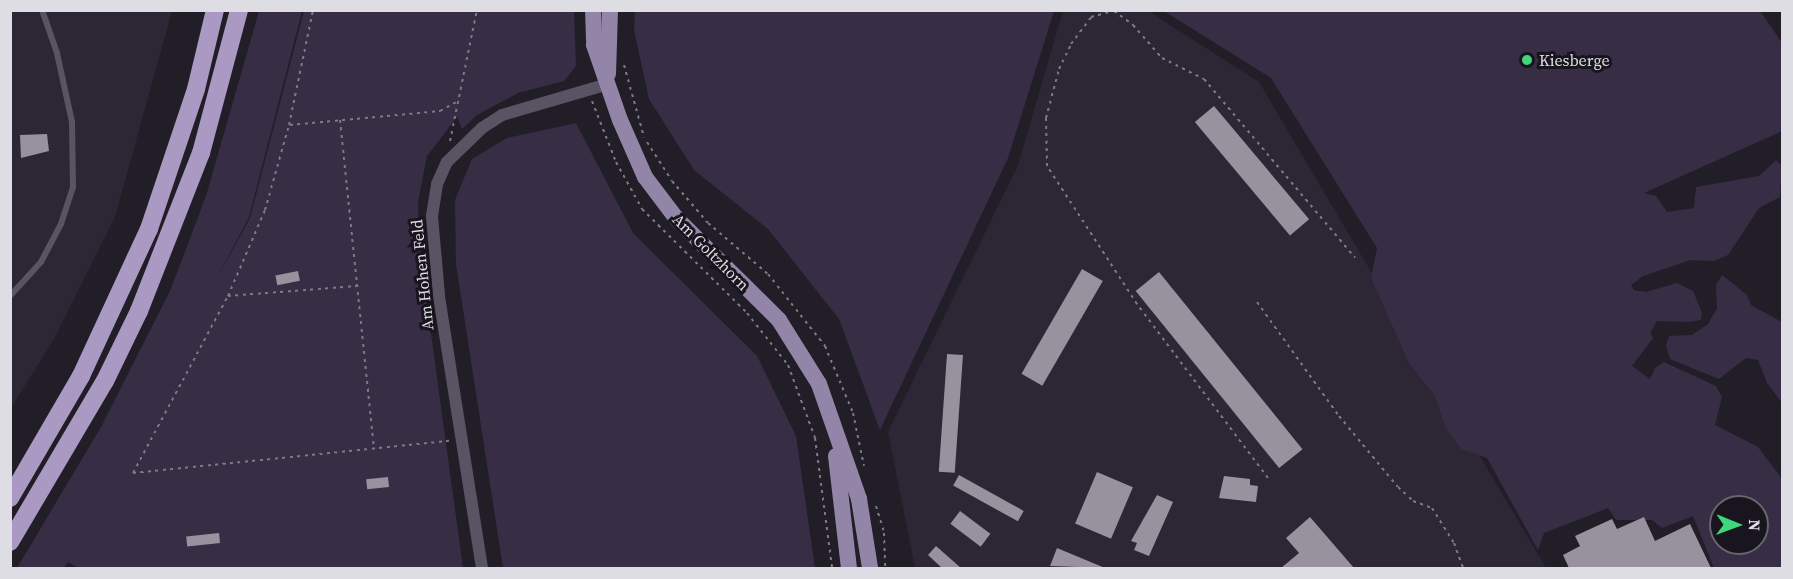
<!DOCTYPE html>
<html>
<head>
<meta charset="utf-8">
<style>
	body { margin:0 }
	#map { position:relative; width:1793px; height:579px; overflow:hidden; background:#221e28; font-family:"Source Serif 4",serif }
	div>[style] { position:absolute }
	.built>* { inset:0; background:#2c2635 }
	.green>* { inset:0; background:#372d45 }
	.building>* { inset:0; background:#97929e; transform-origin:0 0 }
	.path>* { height:2px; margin-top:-1px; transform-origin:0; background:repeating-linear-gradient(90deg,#7d7a82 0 3px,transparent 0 7.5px) }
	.service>* { height:6px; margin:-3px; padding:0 3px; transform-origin:3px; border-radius:3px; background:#595364 }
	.minor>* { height:12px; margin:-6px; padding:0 6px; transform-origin:6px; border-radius:6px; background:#595364 }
	.primary>* { height:16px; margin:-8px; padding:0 8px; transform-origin:8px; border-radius:8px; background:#9285a8 }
	.motorway>* { height:18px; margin:-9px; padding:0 9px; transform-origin:9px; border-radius:9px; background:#a999c3 }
	.dots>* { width:16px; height:16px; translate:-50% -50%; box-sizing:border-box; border:3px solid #19151e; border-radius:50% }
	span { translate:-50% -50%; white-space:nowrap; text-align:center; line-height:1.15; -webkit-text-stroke:6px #19151e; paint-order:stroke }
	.poi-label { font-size:16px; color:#dfdde4 }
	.left { translate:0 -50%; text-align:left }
	.street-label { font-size:16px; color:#dfdde4 }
	.frame { position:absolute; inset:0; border:12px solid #dfdde4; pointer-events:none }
	.north { position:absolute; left:1709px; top:495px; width:60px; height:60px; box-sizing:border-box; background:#19151e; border:2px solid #68656d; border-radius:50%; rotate:91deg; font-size:16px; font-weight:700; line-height:24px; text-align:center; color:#dfdde4 }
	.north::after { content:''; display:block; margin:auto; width:21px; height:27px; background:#40d77c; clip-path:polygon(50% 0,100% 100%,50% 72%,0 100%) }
</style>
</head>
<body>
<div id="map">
	<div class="built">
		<i style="clip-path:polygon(11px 11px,172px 11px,115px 217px,54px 339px,11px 408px)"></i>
		<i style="clip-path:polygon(1063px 11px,1148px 11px,1259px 82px,1546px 568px,915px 568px,888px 432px,1018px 165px)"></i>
	</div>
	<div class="green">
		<i style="clip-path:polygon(259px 11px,302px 11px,249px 217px,214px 284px,250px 218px,304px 11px,574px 11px,576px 66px,564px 81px,518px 93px,477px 115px,462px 129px,457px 117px,427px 156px,418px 202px,420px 253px,463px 568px,79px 568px,68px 562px,64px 568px,17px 568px,101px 427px,170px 291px,206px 196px)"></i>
		<i style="clip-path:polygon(635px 11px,1054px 11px,1008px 158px,880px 430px,839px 319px,768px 229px,694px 170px,649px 99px,634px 30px)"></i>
		<i style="clip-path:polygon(evenodd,1164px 11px,1760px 11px,1782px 43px,1782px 131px,1644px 193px,1656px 196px,1667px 212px,1694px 208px,1696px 187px,1759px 176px,1776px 160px,1782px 166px,1780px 197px,1759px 208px,1728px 255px,1713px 261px,1691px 260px,1643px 276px,1631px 285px,1634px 290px,1646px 292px,1677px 283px,1693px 291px,1702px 313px,1701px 320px,1688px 322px,1657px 321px,1650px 333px,1653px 338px,1632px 366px,1650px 379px,1655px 368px,1664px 362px,1716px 386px,1722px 397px,1715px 425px,1758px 447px,1782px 479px,1782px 568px,1714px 568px,1693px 516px,1662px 528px,1652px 520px,1616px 520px,1608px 508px,1544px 533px,1538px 550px,1487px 458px,1461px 449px,1445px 427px,1435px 396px,1409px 363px,1371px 278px,1377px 248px,1271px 78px,1164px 11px,1721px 507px,1757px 507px,1757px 543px,1721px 543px,1721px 507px)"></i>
		<i style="clip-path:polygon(576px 123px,633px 233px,757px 356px,796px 436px,815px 568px,503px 568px,456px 264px,455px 200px,472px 159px,507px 138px)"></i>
		<i style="clip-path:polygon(1722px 275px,1747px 295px,1751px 305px,1782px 322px,1782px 403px,1767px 383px,1758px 360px,1746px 358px,1719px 379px,1670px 359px,1666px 346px,1669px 336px,1692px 335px,1708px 324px,1717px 308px,1716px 285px)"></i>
	</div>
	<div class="building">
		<i style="left:1214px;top:106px;width:148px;height:25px;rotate:50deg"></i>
		<i style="clip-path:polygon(47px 134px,49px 151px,21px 158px,20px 135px)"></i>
		<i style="left:1082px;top:269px;width:24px;height:121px;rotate:30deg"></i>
		<i style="left:298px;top:271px;width:10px;height:23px;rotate:79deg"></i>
		<i style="left:1159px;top:272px;width:228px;height:30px;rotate:51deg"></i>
		<i style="left:947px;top:354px;width:16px;height:118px;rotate:4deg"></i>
		<i style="left:1097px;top:472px;width:39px;height:56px;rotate:23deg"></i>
		<i style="left:959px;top:475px;width:74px;height:12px;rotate:29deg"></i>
		<i style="clip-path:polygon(1224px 476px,1250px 479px,1250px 485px,1258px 486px,1256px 502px,1219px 498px)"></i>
		<i style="left:388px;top:477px;width:10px;height:22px;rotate:84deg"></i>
		<i style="clip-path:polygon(1157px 495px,1173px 502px,1149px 556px,1134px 550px,1137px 543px,1131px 541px)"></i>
		<i style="left:960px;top:511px;width:38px;height:16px;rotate:37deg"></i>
		<i style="clip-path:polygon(1310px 517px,1354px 568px,1281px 568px,1299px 553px,1286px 538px)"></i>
		<i style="clip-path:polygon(1644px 517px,1655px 541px,1690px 524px,1711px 568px,1569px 568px,1563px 555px,1580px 546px,1575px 536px,1612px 519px,1617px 529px)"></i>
		<i style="left:219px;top:533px;width:10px;height:33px;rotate:84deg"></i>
		<i style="clip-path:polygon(936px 546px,961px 568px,942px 568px,928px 555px)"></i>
		<i style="clip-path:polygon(1057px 548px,1105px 568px,1050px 566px)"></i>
	</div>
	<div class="path">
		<i style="left:624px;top:65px;width:75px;rotate:74.5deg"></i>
		<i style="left:592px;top:101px;width:66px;rotate:68.5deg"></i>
		<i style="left:616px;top:162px;width:54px;rotate:61deg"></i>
		<i style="left:642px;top:209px;width:148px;rotate:44.7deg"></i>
		<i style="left:747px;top:313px;width:66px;rotate:51.7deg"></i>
		<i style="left:788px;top:365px;width:78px;rotate:69.7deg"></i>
		<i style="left:815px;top:438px;width:131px;rotate:82.5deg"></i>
		<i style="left:340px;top:120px;width:330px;rotate:84.1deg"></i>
		<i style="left:290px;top:125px;width:151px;rotate:-5.3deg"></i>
		<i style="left:440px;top:111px;width:21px;rotate:-29deg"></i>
		<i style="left:450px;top:141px;width:134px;rotate:-78.4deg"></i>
		<i style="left:647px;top:142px;width:46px;rotate:57.3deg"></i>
		<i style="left:672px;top:181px;width:55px;rotate:49.4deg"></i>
		<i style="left:708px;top:223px;width:79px;rotate:40.4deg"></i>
		<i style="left:768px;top:274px;width:92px;rotate:51.6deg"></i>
		<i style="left:825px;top:346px;width:73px;rotate:67.3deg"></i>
		<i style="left:853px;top:413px;width:54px;rotate:78.3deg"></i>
		<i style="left:228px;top:296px;width:129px;rotate:-4.4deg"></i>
		<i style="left:1257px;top:302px;width:140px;rotate:54.3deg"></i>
		<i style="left:1339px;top:416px;width:92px;rotate:50.3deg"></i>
		<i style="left:1398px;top:487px;width:21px;rotate:43deg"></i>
		<i style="left:1413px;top:501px;width:20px;rotate:20deg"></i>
		<i style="left:1432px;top:508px;width:41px;rotate:57.8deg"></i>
		<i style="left:1454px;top:543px;width:27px;rotate:70deg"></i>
		<i style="left:133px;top:473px;width:201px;rotate:-61.8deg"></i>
		<i style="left:228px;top:296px;width:94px;rotate:-66.7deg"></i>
		<i style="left:265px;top:210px;width:88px;rotate:-74.2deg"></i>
		<i style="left:289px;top:125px;width:117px;rotate:-78.2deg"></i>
		<i style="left:133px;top:473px;width:318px;rotate:-5.8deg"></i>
		<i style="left:1268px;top:478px;width:218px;rotate:-127deg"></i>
		<i style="left:1137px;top:304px;width:165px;rotate:-123.1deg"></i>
		<i style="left:1047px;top:166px;width:48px;rotate:-91.2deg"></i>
		<i style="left:1046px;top:118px;width:51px;rotate:-75.1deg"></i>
		<i style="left:1059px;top:69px;width:28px;rotate:-64deg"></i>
		<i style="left:1071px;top:44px;width:34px;rotate:-53deg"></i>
		<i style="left:1091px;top:17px;width:24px;rotate:-15deg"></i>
		<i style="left:1114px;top:11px;width:24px;rotate:36deg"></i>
		<i style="left:1133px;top:25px;width:44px;rotate:48.7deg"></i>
		<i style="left:1162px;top:58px;width:47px;rotate:26.6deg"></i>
		<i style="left:1204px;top:79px;width:234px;rotate:49.8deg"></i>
		<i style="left:876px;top:506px;width:28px;rotate:73deg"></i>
		<i style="left:884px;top:533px;width:33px;rotate:88deg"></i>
	</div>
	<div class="service">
		<i style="left:10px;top:296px;width:46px;rotate:-47.6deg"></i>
		<i style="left:41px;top:262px;width:43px;rotate:-62.2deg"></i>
		<i style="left:61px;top:224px;width:39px;rotate:-72deg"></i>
		<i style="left:73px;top:187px;width:65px;rotate:-90.9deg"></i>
		<i style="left:72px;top:122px;width:71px;rotate:-102.3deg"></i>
		<i style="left:57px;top:53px;width:46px;rotate:-109.2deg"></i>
	</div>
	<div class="minor">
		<i style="left:482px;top:568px;width:276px;rotate:-99deg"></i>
		<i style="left:439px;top:295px;width:79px;rotate:-95.1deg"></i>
		<i style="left:432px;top:216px;width:32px;rotate:-81deg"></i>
		<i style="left:437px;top:184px;width:24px;rotate:-66deg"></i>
		<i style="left:447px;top:162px;width:49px;rotate:-44.2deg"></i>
		<i style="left:482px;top:128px;width:24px;rotate:-33deg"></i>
		<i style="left:502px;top:115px;width:110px;rotate:-16.3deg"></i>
	</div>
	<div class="primary">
		<i style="left:593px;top:10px;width:35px;rotate:88deg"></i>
		<i style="left:594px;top:45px;width:79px;rotate:70.9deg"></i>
		<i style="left:620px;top:120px;width:62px;rotate:66.3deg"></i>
		<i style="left:645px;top:177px;width:51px;rotate:52.9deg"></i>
		<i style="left:676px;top:218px;width:145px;rotate:44.7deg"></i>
		<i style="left:779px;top:320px;width:75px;rotate:58deg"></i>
		<i style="left:819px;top:384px;width:122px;rotate:70.8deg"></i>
		<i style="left:859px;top:499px;width:70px;rotate:80.9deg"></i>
		<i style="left:608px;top:74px;width:64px;rotate:-88.2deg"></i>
		<i style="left:836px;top:456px;width:113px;rotate:83.4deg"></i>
	</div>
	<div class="motorway">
		<i style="left:10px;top:498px;width:141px;rotate:-59.8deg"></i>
		<i style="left:81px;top:376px;width:162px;rotate:-65.2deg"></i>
		<i style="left:149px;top:229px;width:148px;rotate:-71.4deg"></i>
		<i style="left:196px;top:89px;width:81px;rotate:-76.5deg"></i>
		<i style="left:10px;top:542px;width:187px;rotate:-59.5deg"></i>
		<i style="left:105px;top:381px;width:78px;rotate:-64.1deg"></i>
		<i style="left:139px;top:311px;width:170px;rotate:-68.6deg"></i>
		<i style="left:201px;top:153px;width:148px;rotate:-75.1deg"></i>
	</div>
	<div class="dots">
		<i style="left:1527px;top:60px;background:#40d77c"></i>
	</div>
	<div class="poi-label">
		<span class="left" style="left:1539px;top:60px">Kiesberge</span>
	</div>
	<div class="street-label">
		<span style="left:711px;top:252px;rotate:45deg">Am Goltzhorn</span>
		<span style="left:422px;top:275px;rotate:-96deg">Am Hohen Feld</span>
	</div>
	<div class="frame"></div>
	<div class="north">N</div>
</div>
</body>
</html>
